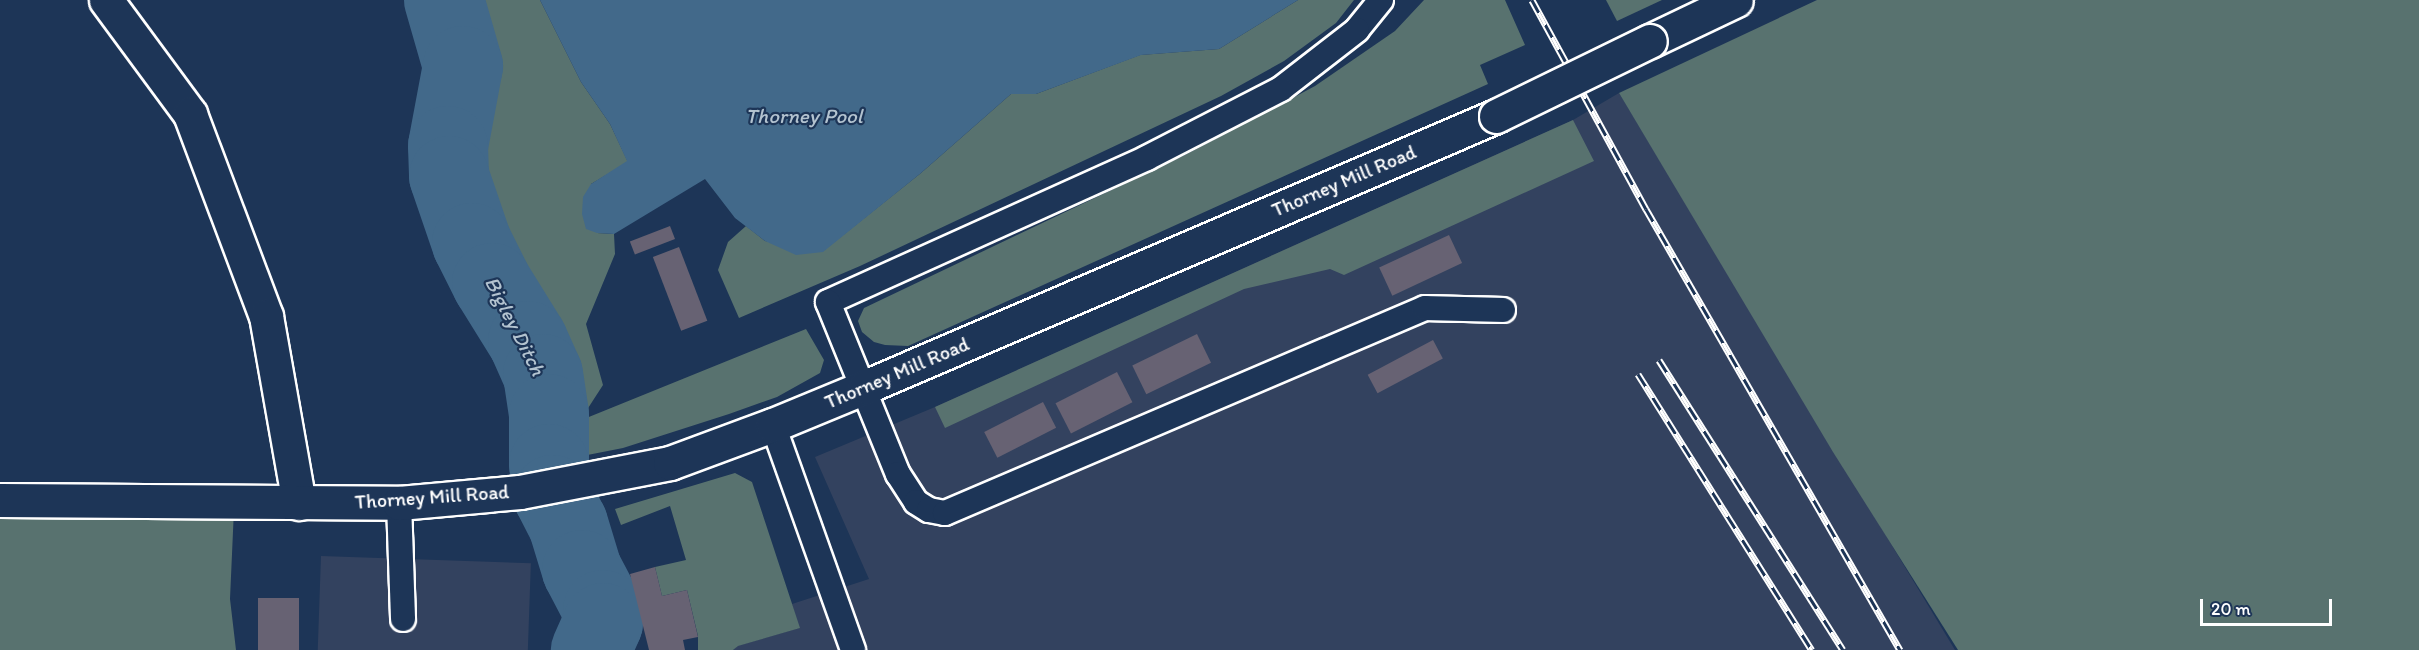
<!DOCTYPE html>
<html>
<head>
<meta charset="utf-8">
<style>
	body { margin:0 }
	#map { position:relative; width:2419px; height:650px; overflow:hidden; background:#1d3557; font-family:Itim,sans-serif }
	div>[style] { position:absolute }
	.built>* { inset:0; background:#33425f; transform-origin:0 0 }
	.green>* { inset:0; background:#58726f }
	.water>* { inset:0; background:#42698a }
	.river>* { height:80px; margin:-40px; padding:0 40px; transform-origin:40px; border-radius:40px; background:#42698a }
	.building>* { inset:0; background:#676273; transform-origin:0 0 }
	.roads { filter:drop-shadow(2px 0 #fff) drop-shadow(-2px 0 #fff) drop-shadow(0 2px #fff) drop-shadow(0 -2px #fff) }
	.service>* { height:24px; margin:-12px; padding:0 12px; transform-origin:12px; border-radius:12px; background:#1d3557 }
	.minor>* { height:33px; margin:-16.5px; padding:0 16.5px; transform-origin:16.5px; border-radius:16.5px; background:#1d3557 }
	.tertiary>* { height:33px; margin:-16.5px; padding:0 16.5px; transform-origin:16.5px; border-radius:16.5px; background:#1d3557 }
	.rail>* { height:7px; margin-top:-3.5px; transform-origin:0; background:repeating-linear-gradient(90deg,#1d3557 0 14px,#fff 0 28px); box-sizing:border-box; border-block:2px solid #fff }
	.bridges { filter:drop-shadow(2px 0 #fff) drop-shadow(-2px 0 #fff) drop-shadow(0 2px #fff) drop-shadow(0 -2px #fff) }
	.tertiary-bridge>* { height:33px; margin:-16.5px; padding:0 16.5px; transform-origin:16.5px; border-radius:16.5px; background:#1d3557 }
	span { translate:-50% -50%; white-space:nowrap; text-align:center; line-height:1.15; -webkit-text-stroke:4.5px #1d3557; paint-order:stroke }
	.street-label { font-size:20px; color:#fff }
	.water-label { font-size:21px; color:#b3c3d0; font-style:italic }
	.scale { position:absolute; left:2200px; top:599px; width:132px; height:27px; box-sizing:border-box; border:3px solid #fff; border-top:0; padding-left:8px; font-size:18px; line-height:21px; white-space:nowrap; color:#fff; -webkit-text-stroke:4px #1d3557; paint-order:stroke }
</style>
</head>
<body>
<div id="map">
	<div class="built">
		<i style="clip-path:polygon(1619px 93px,1955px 650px,733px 650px,737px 646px,799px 628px,792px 604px,869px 579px,815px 457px,935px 407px,1573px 120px)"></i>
		<i style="left:321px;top:556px;width:210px;height:94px;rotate:2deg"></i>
	</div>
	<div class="green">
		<i style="clip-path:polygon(432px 0,540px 0,581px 82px,610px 124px,628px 162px,591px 184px,597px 233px,614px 234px,615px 254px,586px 324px,603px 385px,581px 419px,574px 423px,806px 329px,824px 360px,820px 373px,777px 397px,729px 414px,623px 448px,562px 460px,557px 430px,554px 362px,520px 315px,480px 241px,462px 179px,457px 141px,471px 81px,469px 40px)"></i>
		<i style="clip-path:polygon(1298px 0,1354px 0,1336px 23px,1284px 61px,1221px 96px,860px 266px,739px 318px,718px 270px,728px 242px,746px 226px,765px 241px,823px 251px,921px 173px,1011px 94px,1036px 94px,1140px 55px,1219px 49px)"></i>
		<i style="clip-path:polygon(1424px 0,1505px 0,1525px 45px,1480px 65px,1488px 84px,908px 346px,885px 345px,874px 342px,862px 332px,858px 321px,864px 308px,1185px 155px,1315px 86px,1395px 31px)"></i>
		<i style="clip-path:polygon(1606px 0,1662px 0,1617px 21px)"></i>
		<i style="clip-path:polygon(1817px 0,2419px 0,2419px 650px,1958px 650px,1833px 452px,1619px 93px)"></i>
		<i style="clip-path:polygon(1573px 120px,1594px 161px,1344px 275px,1330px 269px,1244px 289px,945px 428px,935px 407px)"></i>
		<i style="clip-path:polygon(735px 473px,752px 482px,800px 628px,738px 646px,733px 650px,698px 650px,698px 636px,687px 590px,662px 596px,655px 567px,686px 560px,670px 506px,621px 525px,615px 509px)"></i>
		<i style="clip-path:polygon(234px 509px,230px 599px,236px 650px,0 650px,0 511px)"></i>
	</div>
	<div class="water">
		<i style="clip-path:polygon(540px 0,1298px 0,1219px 49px,1141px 55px,1036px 94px,1011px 94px,921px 173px,823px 252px,796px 255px,765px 241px,735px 218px,705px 179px,614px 234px,597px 233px,586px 229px,582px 214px,583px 197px,591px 184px,627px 161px,610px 124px,581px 82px)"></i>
		<i style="clip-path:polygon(582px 519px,587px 555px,602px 590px,608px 629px,601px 650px,581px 650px,590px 632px,591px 607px,572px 567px,565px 538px,555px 524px)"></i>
	</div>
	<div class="river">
		<i style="left:444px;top:0;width:69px;rotate:73.9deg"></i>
		<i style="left:463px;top:66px;width:81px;rotate:100.6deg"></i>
		<i style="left:448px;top:146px;width:30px;rotate:88deg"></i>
		<i style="left:449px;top:176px;width:71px;rotate:71.1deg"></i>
		<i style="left:472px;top:243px;width:45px;rotate:63.4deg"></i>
		<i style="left:492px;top:283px;width:68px;rotate:58.2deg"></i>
		<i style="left:528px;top:341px;width:36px;rotate:66deg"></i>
		<i style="left:543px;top:374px;width:40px;rotate:81.5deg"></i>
		<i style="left:549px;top:414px;width:50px;rotate:90deg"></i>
		<i style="left:549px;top:464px;width:31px;rotate:83deg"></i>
		<i style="left:553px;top:495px;width:33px;rotate:63deg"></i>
		<i style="left:568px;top:524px;width:48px;rotate:73.1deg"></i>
		<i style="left:582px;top:570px;width:45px;rotate:62.3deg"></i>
		<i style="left:603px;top:610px;width:13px;rotate:90deg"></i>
		<i style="left:603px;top:623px;width:30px;rotate:114deg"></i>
	</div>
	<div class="building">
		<i style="left:670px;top:226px;width:14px;height:43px;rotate:69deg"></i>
		<i style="left:1449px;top:235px;width:31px;height:77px;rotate:65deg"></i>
		<i style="left:679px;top:247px;width:79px;height:28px;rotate:69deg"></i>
		<i style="left:1197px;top:334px;width:32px;height:72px;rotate:64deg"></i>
		<i style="left:1433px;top:340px;width:21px;height:74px;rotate:62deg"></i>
		<i style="left:1117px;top:372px;width:34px;height:69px;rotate:63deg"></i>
		<i style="left:1043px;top:402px;width:29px;height:66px;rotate:63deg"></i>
		<i style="clip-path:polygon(655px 567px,662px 596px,687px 590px,698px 637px,683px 640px,685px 650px,649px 650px,630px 574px)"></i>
		<i style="left:258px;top:598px;width:41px;height:52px"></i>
	</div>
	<div class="roads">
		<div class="service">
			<i style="left:1381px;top:0;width:38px;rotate:129deg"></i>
			<i style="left:1357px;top:30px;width:96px;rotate:142.2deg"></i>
			<i style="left:1281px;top:89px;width:151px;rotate:152.8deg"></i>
			<i style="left:1147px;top:158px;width:350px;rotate:155.7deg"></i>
			<i style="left:828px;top:302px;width:186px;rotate:67.9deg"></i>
			<i style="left:898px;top:474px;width:33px;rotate:57deg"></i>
			<i style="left:916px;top:502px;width:15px;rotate:32deg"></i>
			<i style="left:929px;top:510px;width:16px;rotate:11deg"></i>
			<i style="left:945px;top:513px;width:522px;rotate:-23.13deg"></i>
			<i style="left:1425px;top:308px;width:78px;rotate:1.5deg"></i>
			<i style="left:773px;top:425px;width:239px;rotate:70.4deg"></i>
			<i style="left:399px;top:503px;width:116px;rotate:88deg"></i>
		</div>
		<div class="minor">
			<i style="left:106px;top:0;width:142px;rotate:53.6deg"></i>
			<i style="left:190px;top:114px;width:216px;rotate:69.4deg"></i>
			<i style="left:266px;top:316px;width:190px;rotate:80deg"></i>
		</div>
		<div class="tertiary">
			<i style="left:1650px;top:41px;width:95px;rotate:-25.5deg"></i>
			<i style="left:0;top:500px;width:399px;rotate:0.4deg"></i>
			<i style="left:399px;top:503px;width:121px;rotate:-5.2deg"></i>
			<i style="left:520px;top:492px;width:153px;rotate:-10.9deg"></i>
			<i style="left:670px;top:463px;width:110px;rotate:-20.3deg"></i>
			<i style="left:773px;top:425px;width:100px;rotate:-22.4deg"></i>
			<i style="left:865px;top:387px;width:687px;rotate:-23.24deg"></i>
		</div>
	</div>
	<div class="rail">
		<i style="left:1532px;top:0;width:238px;rotate:61.4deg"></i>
		<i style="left:1646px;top:209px;width:509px;rotate:60.06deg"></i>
		<i style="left:1659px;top:360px;width:343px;rotate:57.6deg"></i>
		<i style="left:1638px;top:374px;width:326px;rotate:57.8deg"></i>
	</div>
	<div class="bridges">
		<div class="tertiary-bridge">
			<i style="left:1496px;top:116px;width:171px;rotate:-26deg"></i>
		</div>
	</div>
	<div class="street-label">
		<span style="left:1344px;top:181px;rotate:-23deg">Thorney Mill Road</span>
		<span style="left:897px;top:373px;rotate:-23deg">Thorney Mill Road</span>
		<span style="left:432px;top:497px;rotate:-4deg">Thorney Mill Road</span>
	</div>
	<div class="water-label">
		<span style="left:804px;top:116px">Thorney Pool</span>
		<span style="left:515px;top:326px;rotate:63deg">Bigley Ditch</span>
	</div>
	<div class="scale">20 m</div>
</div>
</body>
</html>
